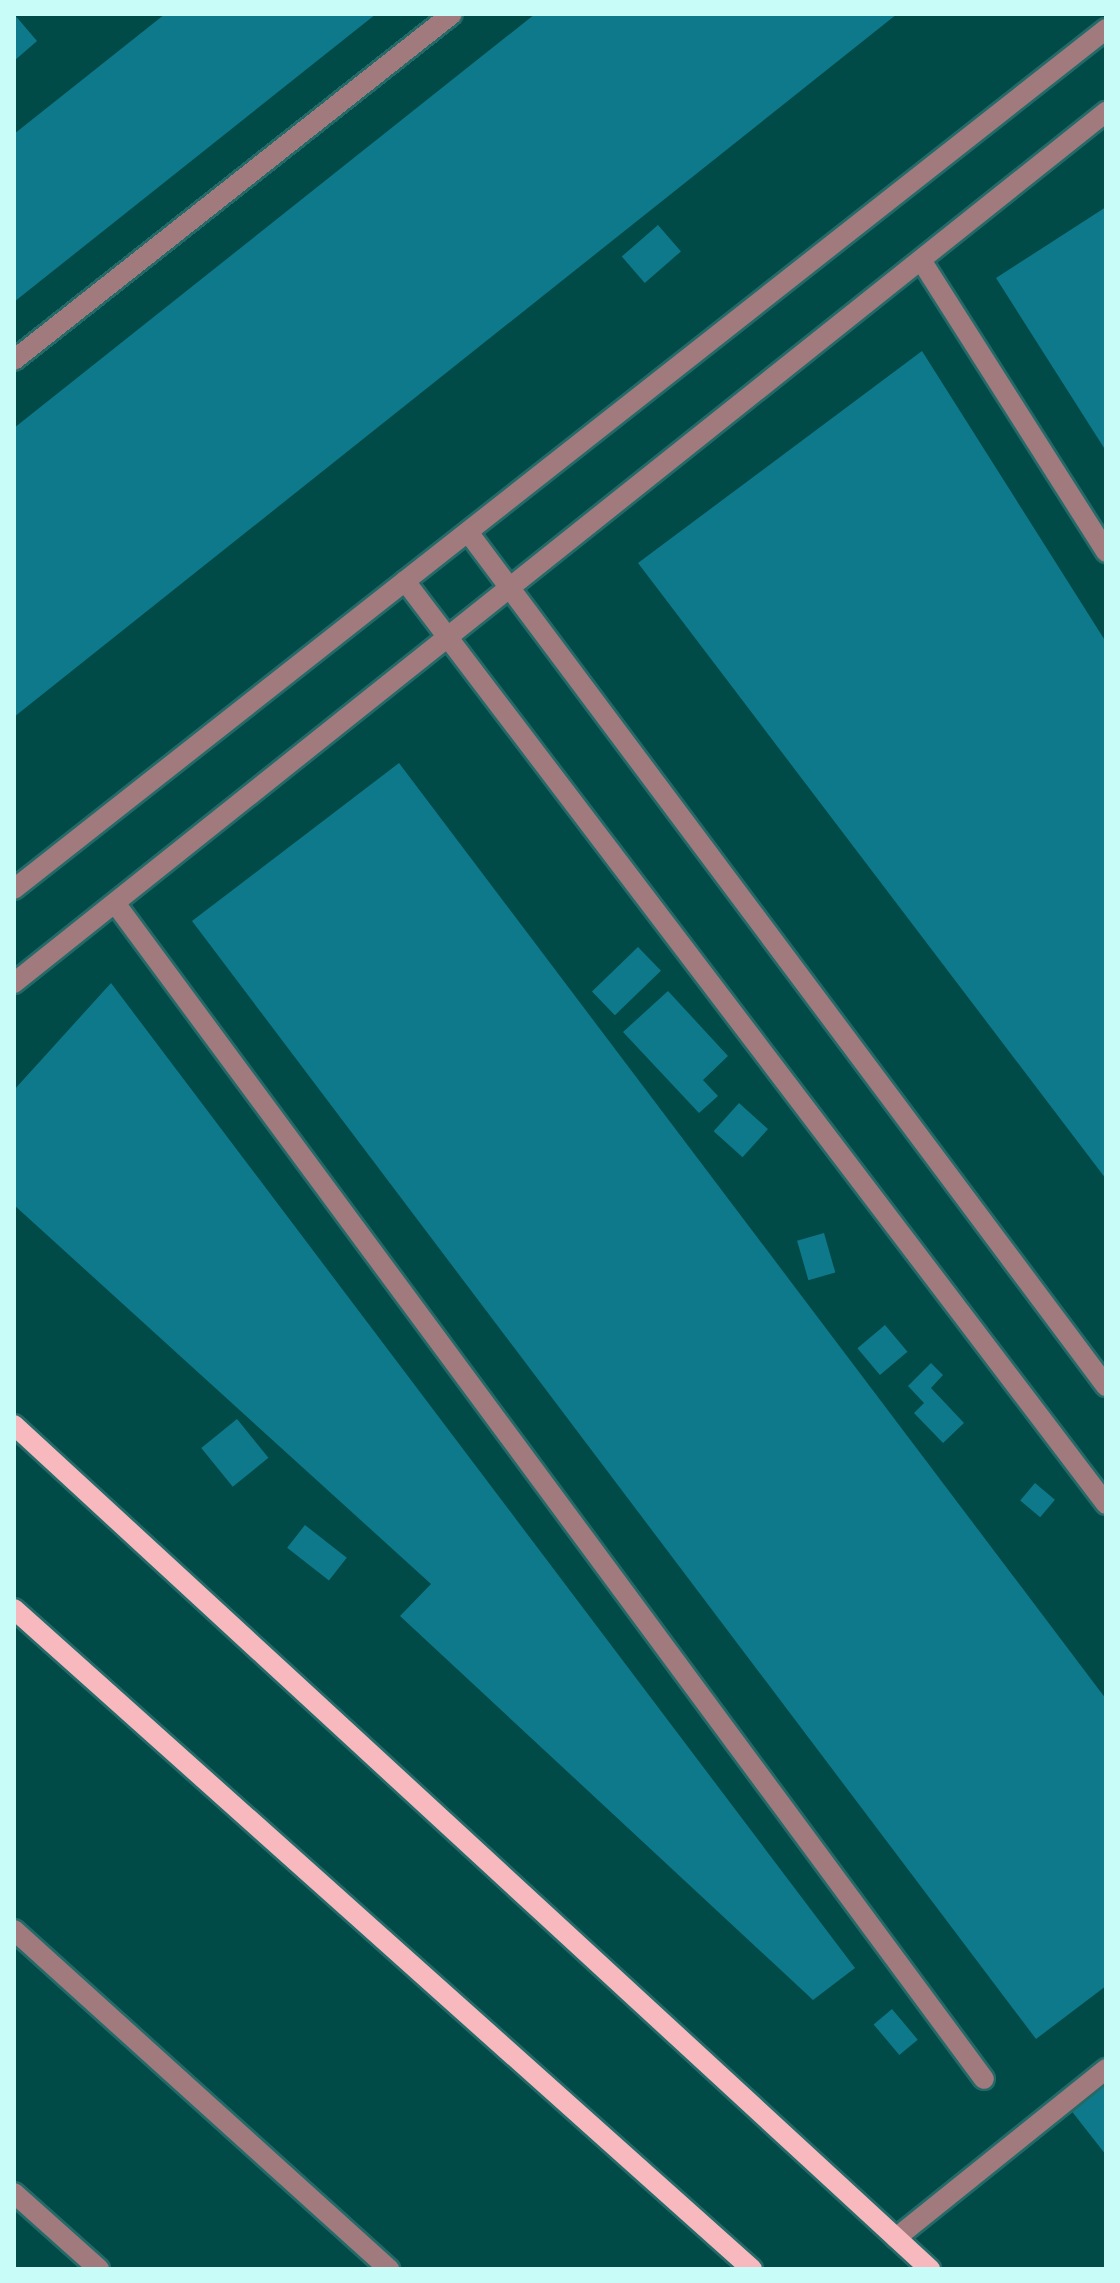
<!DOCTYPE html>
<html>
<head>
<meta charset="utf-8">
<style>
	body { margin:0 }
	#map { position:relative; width:1120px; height:2283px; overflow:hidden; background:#004a48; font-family:Jost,sans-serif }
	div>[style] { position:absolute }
	.building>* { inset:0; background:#0e798a; transform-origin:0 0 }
	.roads { filter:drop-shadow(2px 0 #246a68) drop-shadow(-2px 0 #246a68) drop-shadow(0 2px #246a68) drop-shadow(0 -2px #246a68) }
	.minor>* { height:20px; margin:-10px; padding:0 10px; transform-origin:10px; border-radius:10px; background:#a17a7e }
	.major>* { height:20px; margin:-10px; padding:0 10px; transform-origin:10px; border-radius:10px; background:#f7b8be }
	span { translate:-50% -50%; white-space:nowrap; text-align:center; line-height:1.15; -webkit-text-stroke:8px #004a48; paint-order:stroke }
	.frame { position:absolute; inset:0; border:16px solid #c7fcf9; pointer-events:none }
</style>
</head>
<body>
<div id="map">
	<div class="building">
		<i style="clip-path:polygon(14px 14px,37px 41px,14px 61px)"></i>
		<i style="clip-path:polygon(165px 14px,376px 14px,14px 302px,14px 134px)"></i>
		<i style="clip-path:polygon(535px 14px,897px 14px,14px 717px,14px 428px)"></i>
		<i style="clip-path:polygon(1106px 207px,1106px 451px,996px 278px)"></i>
		<i style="left:658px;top:225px;width:35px;height:48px;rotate:49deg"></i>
		<i style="clip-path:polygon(922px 351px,1106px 642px,1106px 1179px,638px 563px)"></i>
		<i style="clip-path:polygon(399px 763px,1106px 1699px,1106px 1986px,1036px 2039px,192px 921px)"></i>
		<i style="left:638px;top:947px;width:33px;height:64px;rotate:46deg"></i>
		<i style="clip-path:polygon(111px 983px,855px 1968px,813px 2000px,400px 1616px,431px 1584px,14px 1205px,14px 1090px)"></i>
		<i style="clip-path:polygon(668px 991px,728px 1056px,703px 1080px,718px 1096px,699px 1113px,623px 1032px)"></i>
		<i style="left:739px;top:1103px;width:39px;height:38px;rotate:42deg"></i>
		<i style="left:824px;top:1233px;width:41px;height:28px;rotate:74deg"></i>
		<i style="left:885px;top:1325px;width:35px;height:36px;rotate:50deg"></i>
		<i style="clip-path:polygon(931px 1363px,943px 1375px,931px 1388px,964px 1423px,943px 1443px,914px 1413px,924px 1403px,908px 1386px)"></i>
		<i style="left:237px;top:1419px;width:50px;height:46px;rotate:51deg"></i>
		<i style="left:1035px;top:1483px;width:26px;height:23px;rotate:40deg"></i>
		<i style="left:305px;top:1525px;width:53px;height:29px;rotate:38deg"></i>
		<i style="left:892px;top:2009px;width:40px;height:24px;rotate:50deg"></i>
		<i style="clip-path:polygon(1106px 2081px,1106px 2155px,1070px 2109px)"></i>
	</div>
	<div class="roads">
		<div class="minor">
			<i style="left:921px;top:260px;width:346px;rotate:57.6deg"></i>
			<i style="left:14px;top:360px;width:558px;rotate:-38.31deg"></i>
			<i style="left:468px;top:532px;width:1066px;rotate:53.24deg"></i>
			<i style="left:405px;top:581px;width:1159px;rotate:52.78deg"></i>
			<i style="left:14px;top:889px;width:1390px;rotate:-38.22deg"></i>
			<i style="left:115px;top:903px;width:1462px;rotate:53.54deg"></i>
			<i style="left:14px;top:983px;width:1397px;rotate:-38.58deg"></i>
			<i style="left:14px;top:1930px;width:506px;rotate:42.11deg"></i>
			<i style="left:14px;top:2193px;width:114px;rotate:41.8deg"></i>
			<i style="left:896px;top:2238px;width:270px;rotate:-38.8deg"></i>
		</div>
		<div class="major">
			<i style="left:14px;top:1425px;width:1246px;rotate:42.66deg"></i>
			<i style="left:14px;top:1609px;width:990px;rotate:41.81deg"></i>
		</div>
	</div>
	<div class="frame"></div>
</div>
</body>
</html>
